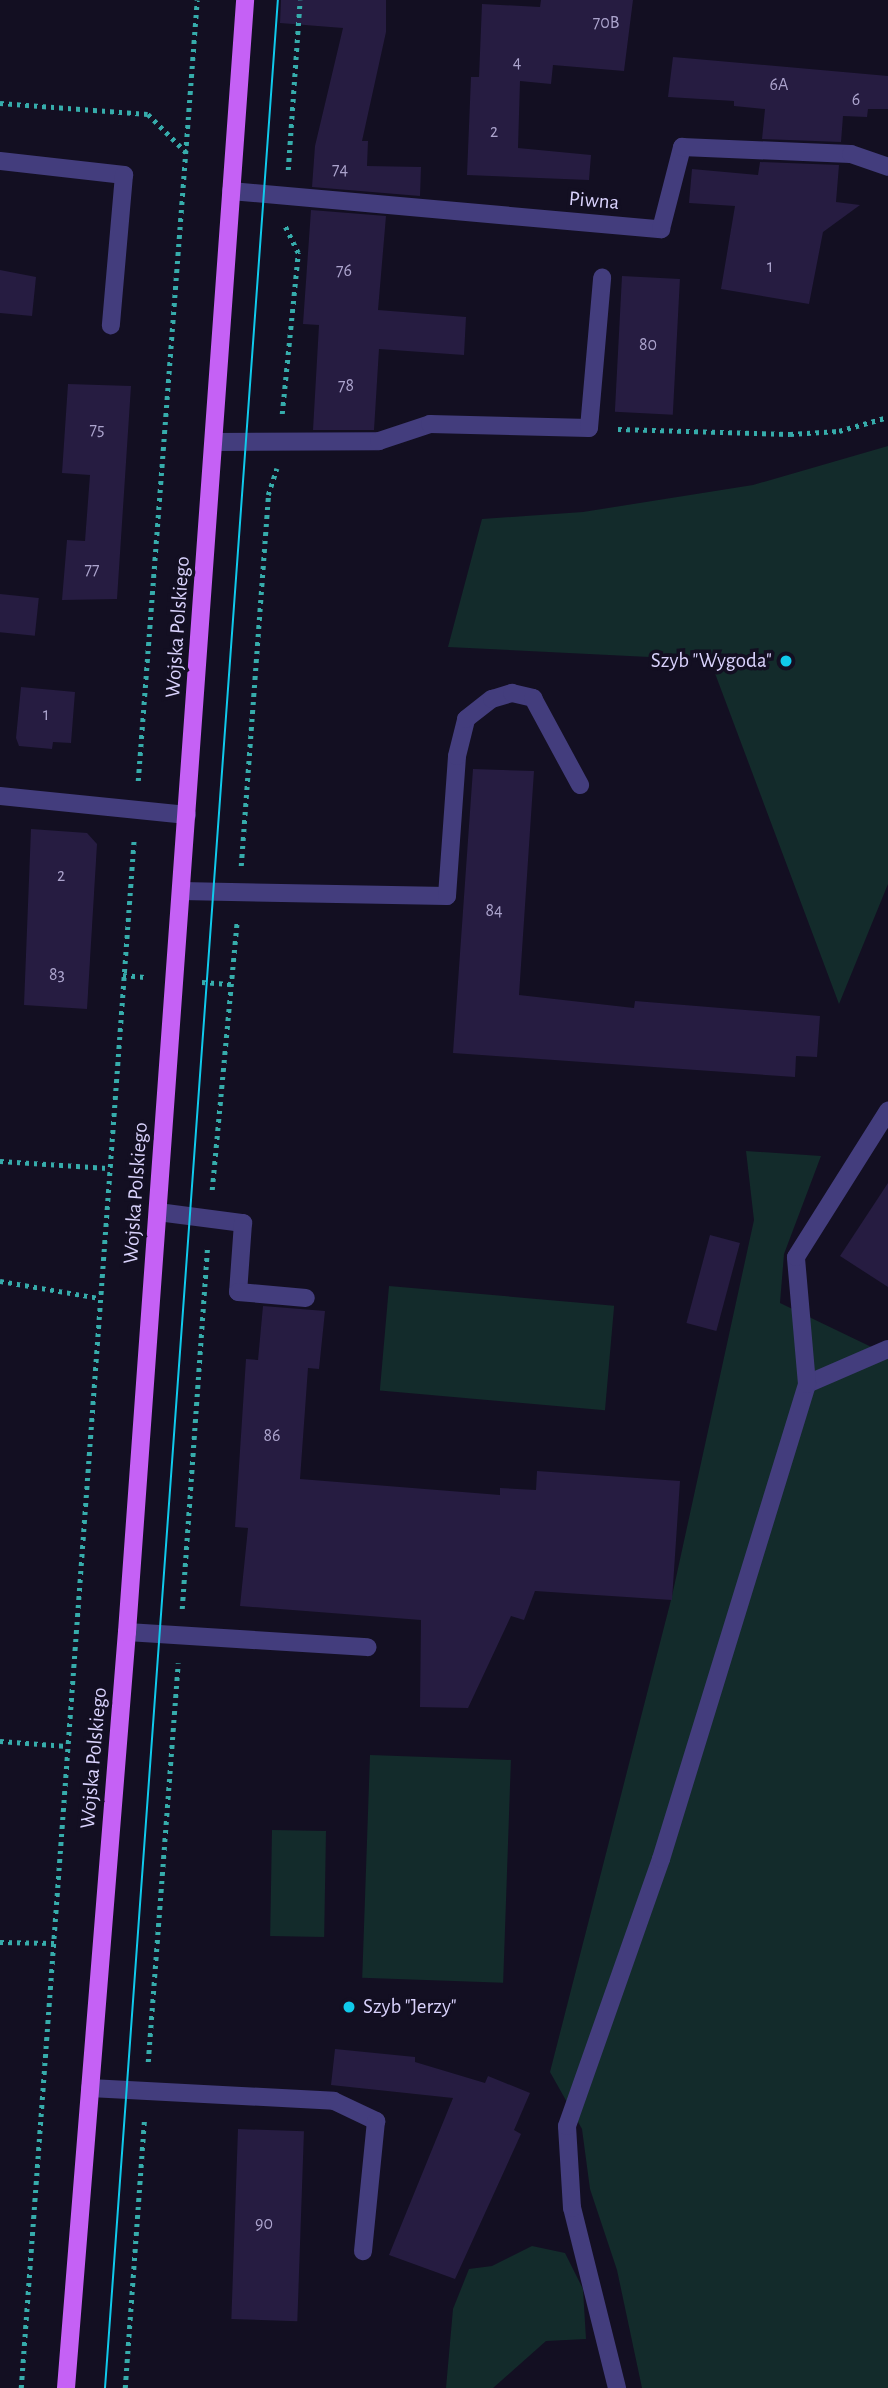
<!DOCTYPE html>
<html>
<head>
<meta charset="utf-8">
<style>
	body { margin:0 }
	#map { position:relative; width:888px; height:2388px; overflow:hidden; background:#130f22; font-family:"Alegreya Sans",sans-serif }
	div>[style] { position:absolute }
	.green>* { inset:0; background:#132b2b; transform-origin:0 0 }
	.building>* { inset:0; background:#261c41; transform-origin:0 0 }
	.path>* { height:4.5px; margin-top:-2.25px; transform-origin:0; background:repeating-linear-gradient(90deg,#36acab 0 3.5px,transparent 0 8.5px) }
	.minor>* { height:18px; margin:-9px; padding:0 9px; transform-origin:9px; border-radius:9px; background:#433d7d }
	.major>* { height:18px; margin:-9px; padding:0 9px; transform-origin:9px; border-radius:9px; background:#c561f5 }
	.tram>* { height:2px; margin:-1px; padding:0 1px; transform-origin:1px; border-radius:1px; background:#10caeb }
	.dots>* { width:19px; height:19px; translate:-50% -50%; box-sizing:border-box; border:4px solid #130f22; border-radius:50% }
	span { translate:-50% -50%; white-space:nowrap; text-align:center; line-height:1.15; -webkit-text-stroke:7px #130f22; paint-order:stroke }
	.number-label { font-size:18px; color:#aca4cd }
	.number-label span { -webkit-text-stroke-width:0 }
	.street-label { font-size:21px; color:#d9d2fc }
	.poi-label { font-size:21px; color:#d9d2fc }
	.right { translate:-100% -50%; text-align:right }
	.left { translate:0 -50%; text-align:left }
</style>
</head>
<body>
<div id="map">
	<div class="green">
		<i style="clip-path:polygon(888px 446px,888px 884px,839px 1004px,710px 660px,448px 647px,482px 519px,583px 512px,753px 485px)"></i>
		<i style="clip-path:polygon(746px 1151px,821px 1156px,784px 1254px,780px 1303px,888px 1355px,888px 2388px,642px 2388px,617px 2270px,590px 2189px,582px 2129px,550px 2072px,672px 1596px,754px 1220px)"></i>
		<i style="left:389px;top:1286px;width:226px;height:105px;rotate:5deg"></i>
		<i style="left:370px;top:1755px;width:141px;height:223px;rotate:2deg"></i>
		<i style="left:272px;top:1830px;width:54px;height:106px;rotate:1deg"></i>
		<i style="clip-path:polygon(532px 2246px,565px 2253px,583px 2289px,586px 2339px,546px 2341px,493px 2388px,446px 2388px,453px 2309px,469px 2269px,492px 2266px)"></i>
	</div>
	<div class="building">
		<i style="clip-path:polygon(281px 0,386px 0,386px 32px,362px 141px,368px 141px,367px 166px,421px 167px,420px 196px,312px 187px,315px 146px,343px 28px,280px 23px)"></i>
		<i style="clip-path:polygon(541px 0,633px 0,624px 71px,553px 65px,551px 84px,520px 81px,518px 148px,591px 155px,589px 180px,467px 175px,471px 77px,479px 77px,482px 4px,540px 7px)"></i>
		<i style="clip-path:polygon(673px 57px,888px 76px,888px 109px,868px 109px,867px 117px,843px 116px,841px 142px,762px 139px,765px 109px,734px 106px,734px 101px,668px 97px)"></i>
		<i style="clip-path:polygon(760px 162px,839px 165px,836px 202px,860px 205px,823px 232px,809px 304px,721px 289px,735px 206px,689px 203px,692px 169px,758px 175px)"></i>
		<i style="clip-path:polygon(311px 210px,386px 216px,378px 310px,466px 317px,464px 355px,379px 349px,374px 430px,313px 430px,319px 325px,303px 324px)"></i>
		<i style="clip-path:polygon(0 270px,36px 277px,32px 316px,0 313px)"></i>
		<i style="left:622px;top:276px;width:58px;height:136px;rotate:3deg"></i>
		<i style="clip-path:polygon(68px 384px,131px 386px,117px 599px,62px 600px,67px 540px,85px 541px,90px 475px,62px 473px)"></i>
		<i style="left:0;top:594px;width:39px;height:38px;rotate:6deg"></i>
		<i style="clip-path:polygon(21px 687px,75px 692px,71px 743px,53px 742px,52px 749px,19px 746px,16px 738px)"></i>
		<i style="clip-path:polygon(473px 769px,534px 771px,519px 995px,634px 1008px,635px 1001px,820px 1016px,817px 1057px,796px 1056px,795px 1077px,453px 1053px)"></i>
		<i style="clip-path:polygon(31px 829px,87px 833px,97px 844px,87px 1009px,24px 1005px)"></i>
		<i style="clip-path:polygon(888px 1183px,888px 1287px,840px 1256px)"></i>
		<i style="left:710px;top:1235px;width:31px;height:91px;rotate:15deg"></i>
		<i style="clip-path:polygon(263px 1306px,325px 1311px,319px 1369px,308px 1368px,300px 1479px,500px 1495px,500px 1488px,536px 1490px,537px 1471px,680px 1481px,672px 1600px,535px 1591px,524px 1620px,511px 1616px,468px 1708px,420px 1707px,421px 1620px,240px 1606px,248px 1528px,235px 1527px,246px 1359px,258px 1360px)"></i>
		<i style="clip-path:polygon(335px 2049px,415px 2057px,415px 2062px,485px 2083px,488px 2076px,530px 2093px,514px 2130px,521px 2134px,455px 2279px,389px 2255px,453px 2098px,331px 2085px)"></i>
		<i style="left:238px;top:2129px;width:66px;height:190px;rotate:2deg"></i>
	</div>
	<div class="path">
		<i style="left:0;top:103px;width:148px;rotate:4.3deg"></i>
		<i style="left:148px;top:114px;width:54px;rotate:45deg"></i>
		<i style="left:288px;top:170px;width:170px;rotate:-86deg"></i>
		<i style="left:282px;top:414px;width:162px;rotate:-84.3deg"></i>
		<i style="left:298px;top:253px;width:32px;rotate:-116deg"></i>
		<i style="left:618px;top:429px;width:172px;rotate:1.7deg"></i>
		<i style="left:790px;top:434px;width:49px;rotate:-3.5deg"></i>
		<i style="left:839px;top:431px;width:51px;rotate:-15.9deg"></i>
		<i style="left:138px;top:781px;width:783px;rotate:-85.68deg"></i>
		<i style="left:241px;top:866px;width:372px;rotate:-85.8deg"></i>
		<i style="left:268px;top:495px;width:28px;rotate:-72deg"></i>
		<i style="left:123px;top:975px;width:22px;rotate:5deg"></i>
		<i style="left:202px;top:982px;width:31px;rotate:4deg"></i>
		<i style="left:0;top:1161px;width:108px;rotate:3.7deg"></i>
		<i style="left:212px;top:1190px;width:271px;rotate:-84.7deg"></i>
		<i style="left:0;top:1281px;width:100px;rotate:9.7deg"></i>
		<i style="left:182px;top:1609px;width:363px;rotate:-86deg"></i>
		<i style="left:0;top:1741px;width:67px;rotate:4.3deg"></i>
		<i style="left:0;top:1942px;width:54px;rotate:1.1deg"></i>
		<i style="left:148px;top:2062px;width:400px;rotate:-85.7deg"></i>
		<i style="left:21px;top:2388px;width:1554px;rotate:-85.83deg"></i>
		<i style="left:125px;top:2388px;width:269px;rotate:-85.9deg"></i>
	</div>
	<div class="minor">
		<i style="left:0;top:161px;width:125px;rotate:6.4deg"></i>
		<i style="left:124px;top:175px;width:151px;rotate:95deg"></i>
		<i style="left:231px;top:191px;width:432px;rotate:5.1deg"></i>
		<i style="left:661px;top:229px;width:85px;rotate:-75.6deg"></i>
		<i style="left:682px;top:147px;width:169px;rotate:2.4deg"></i>
		<i style="left:851px;top:154px;width:39px;rotate:19deg"></i>
		<i style="left:214px;top:442px;width:165px;rotate:-0.3deg"></i>
		<i style="left:379px;top:441px;width:54px;rotate:-18.4deg"></i>
		<i style="left:430px;top:424px;width:159px;rotate:1.4deg"></i>
		<i style="left:589px;top:428px;width:151px;rotate:-85deg"></i>
		<i style="left:0;top:796px;width:188px;rotate:5.8deg"></i>
		<i style="left:181px;top:891px;width:266px;rotate:1.1deg"></i>
		<i style="left:447px;top:896px;width:140px;rotate:-85.9deg"></i>
		<i style="left:457px;top:756px;width:38px;rotate:-76deg"></i>
		<i style="left:466px;top:719px;width:33px;rotate:-38deg"></i>
		<i style="left:492px;top:699px;width:21px;rotate:-17deg"></i>
		<i style="left:512px;top:693px;width:22px;rotate:13deg"></i>
		<i style="left:533px;top:698px;width:99px;rotate:61.6deg"></i>
		<i style="left:158px;top:1212px;width:86px;rotate:7.4deg"></i>
		<i style="left:243px;top:1223px;width:69px;rotate:94.1deg"></i>
		<i style="left:238px;top:1292px;width:68px;rotate:5deg"></i>
		<i style="left:807px;top:1384px;width:88px;rotate:-23.4deg"></i>
		<i style="left:127px;top:1632px;width:241px;rotate:3.6deg"></i>
		<i style="left:90px;top:2088px;width:244px;rotate:3deg"></i>
		<i style="left:334px;top:2101px;width:47px;rotate:25.5deg"></i>
		<i style="left:376px;top:2121px;width:131px;rotate:95.7deg"></i>
		<i style="left:617px;top:2388px;width:186px;rotate:-104deg"></i>
		<i style="left:572px;top:2208px;width:82px;rotate:-93.5deg"></i>
		<i style="left:567px;top:2126px;width:283px;rotate:-70.6deg"></i>
		<i style="left:661px;top:1859px;width:497px;rotate:-72.9deg"></i>
		<i style="left:807px;top:1384px;width:127px;rotate:-95deg"></i>
		<i style="left:796px;top:1257px;width:173px;rotate:-57.8deg"></i>
	</div>
	<div class="major">
		<i style="left:66px;top:2388px;width:758px;rotate:-85.39deg"></i>
		<i style="left:127px;top:1632px;width:1636px;rotate:-85.86deg"></i>
	</div>
	<div class="tram">
		<i style="left:105px;top:2388px;width:2394px;rotate:-85.86deg"></i>
	</div>
	<div class="dots">
		<i style="left:786px;top:661px;background:#10caeb"></i>
		<i style="left:349px;top:2007px;background:#10caeb"></i>
	</div>
	<div class="number-label">
		<span style="left:606px;top:23px">70B</span>
		<span style="left:517px;top:63px">4</span>
		<span style="left:779px;top:85px">6A</span>
		<span style="left:856px;top:100px">6</span>
		<span style="left:494px;top:132px">2</span>
		<span style="left:340px;top:170px">74</span>
		<span style="left:770px;top:267px">1</span>
		<span style="left:344px;top:271px">76</span>
		<span style="left:648px;top:345px">80</span>
		<span style="left:346px;top:386px">78</span>
		<span style="left:97px;top:430px">75</span>
		<span style="left:92px;top:570px">77</span>
		<span style="left:46px;top:715px">1</span>
		<span style="left:61px;top:876px">2</span>
		<span style="left:494px;top:911px">84</span>
		<span style="left:57px;top:975px">83</span>
		<span style="left:272px;top:1436px">86</span>
		<span style="left:264px;top:2224px">90</span>
	</div>
	<div class="street-label">
		<span style="left:594px;top:201px;rotate:5deg">Piwna</span>
		<span style="left:178px;top:627px;rotate:-86deg">Wojska Polskiego</span>
		<span style="left:136px;top:1193px;rotate:-86deg">Wojska Polskiego</span>
		<span style="left:94px;top:1758px;rotate:-85deg">Wojska Polskiego</span>
	</div>
	<div class="poi-label">
		<span class="right" style="left:772px;top:661px">Szyb "Wygoda"</span>
		<span class="left" style="left:363px;top:2007px">Szyb "Jerzy"</span>
	</div>
</div>
</body>
</html>
